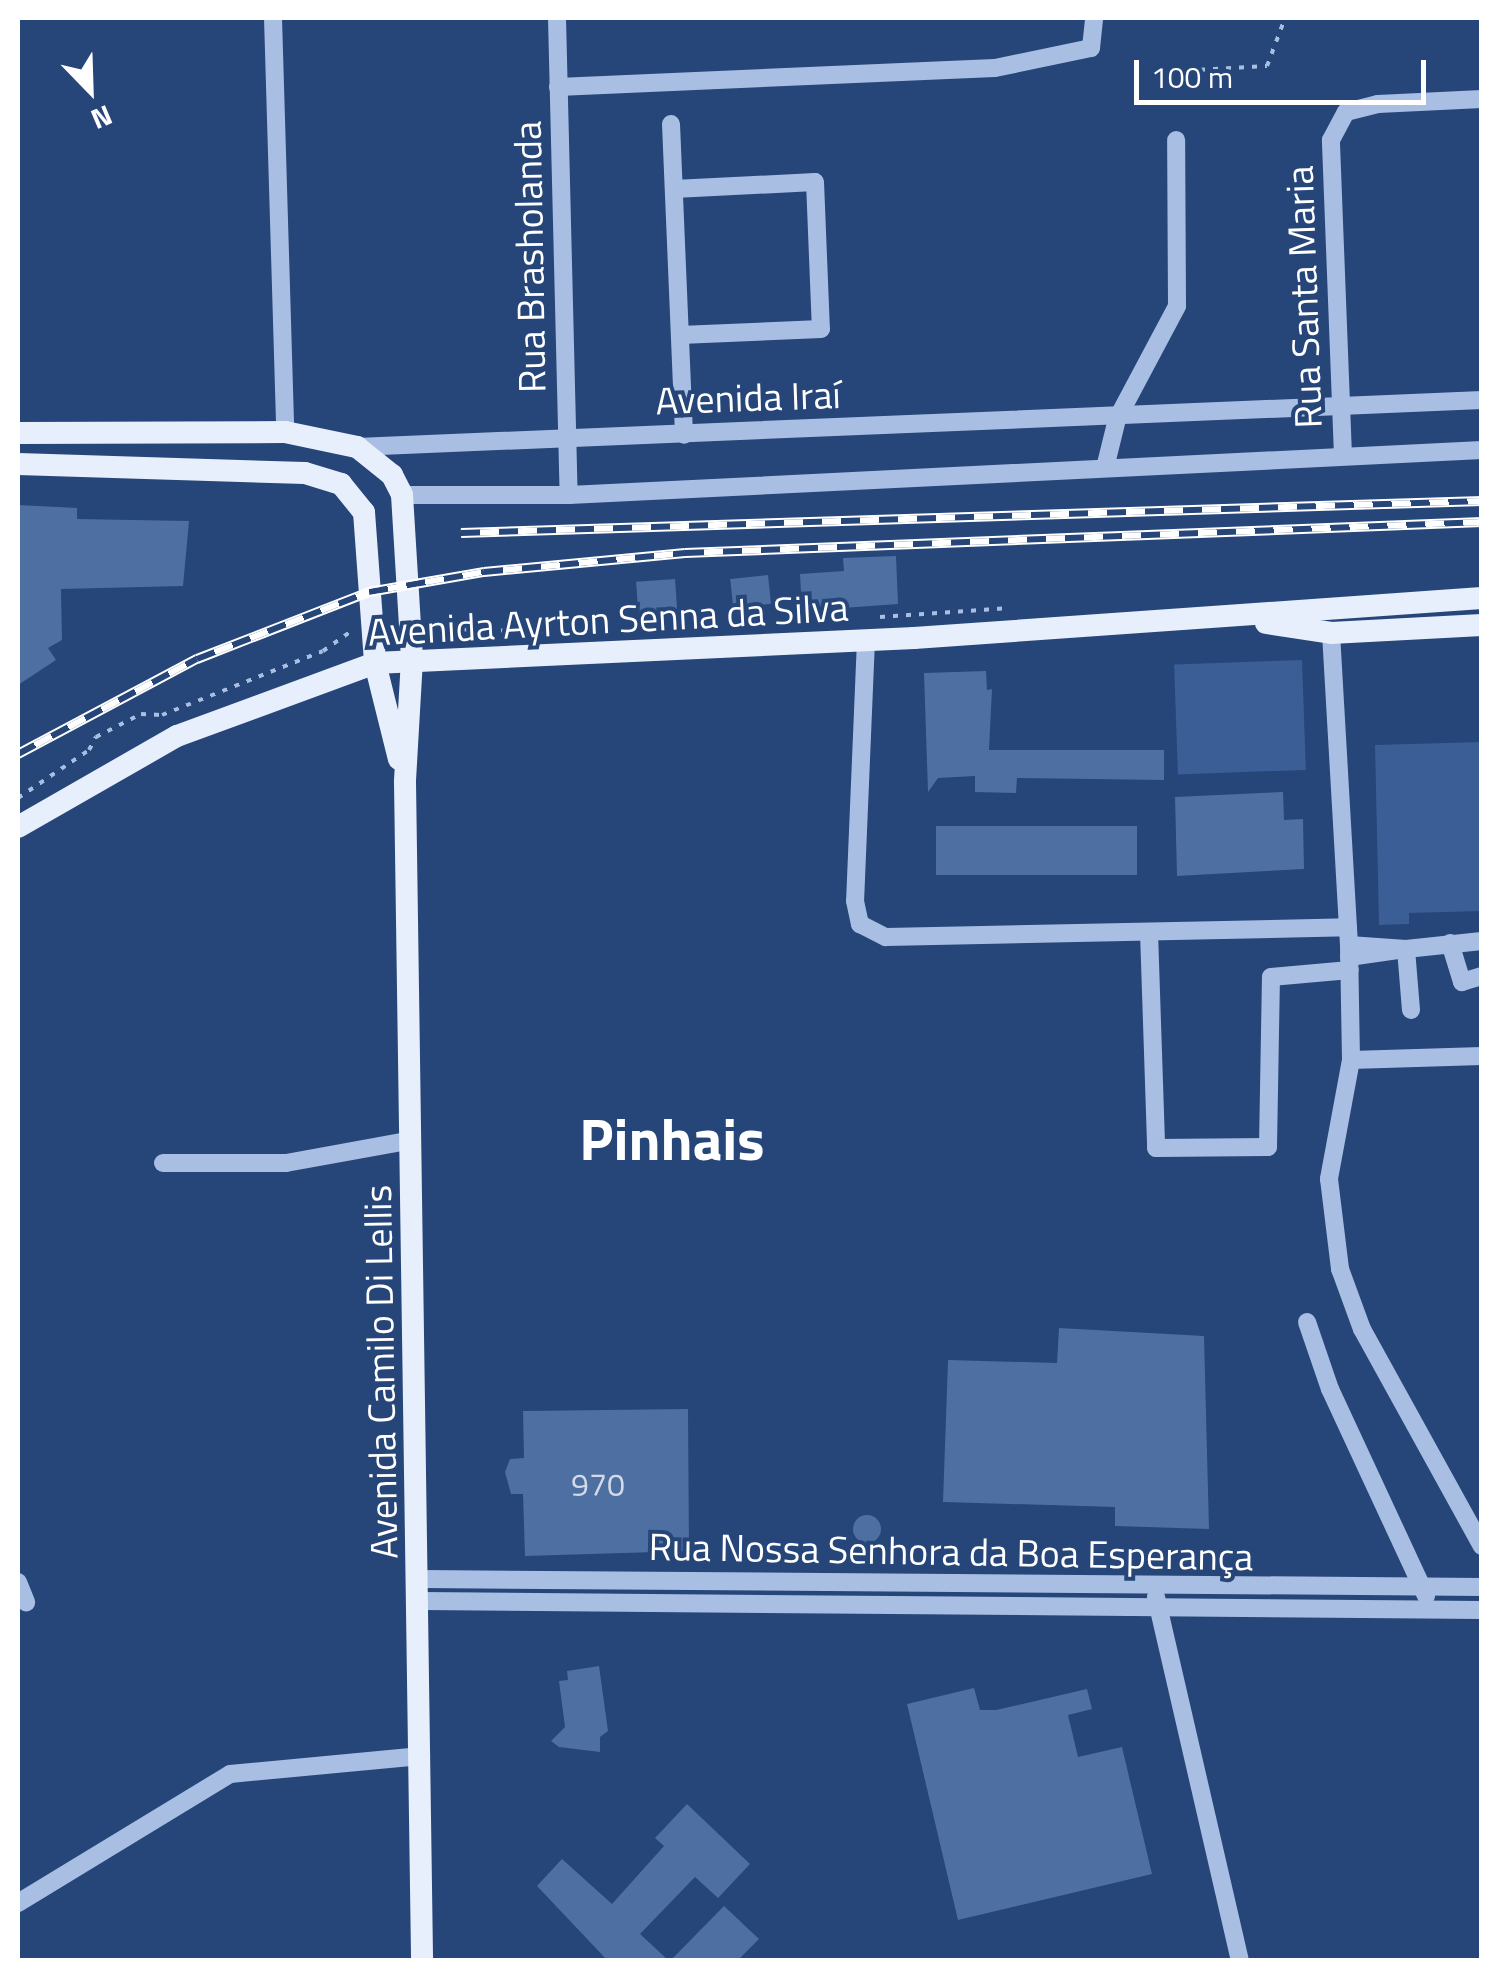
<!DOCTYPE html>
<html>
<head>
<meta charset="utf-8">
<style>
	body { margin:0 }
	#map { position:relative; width:1499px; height:1978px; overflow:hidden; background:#264578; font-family:"Titillium Web",sans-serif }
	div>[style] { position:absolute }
	.green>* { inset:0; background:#3a5e95; transform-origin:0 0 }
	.building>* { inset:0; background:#4e6fa1; transform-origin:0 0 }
	.round { border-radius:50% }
	.path>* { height:4px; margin-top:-2px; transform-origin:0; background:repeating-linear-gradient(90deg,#a8bfe3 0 5px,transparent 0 13px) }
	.minor>* { height:18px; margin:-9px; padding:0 9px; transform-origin:9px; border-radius:9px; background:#a8bfe3 }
	.major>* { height:22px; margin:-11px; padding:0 11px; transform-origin:11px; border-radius:11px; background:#e7eefc }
	.rail>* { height:10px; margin-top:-5px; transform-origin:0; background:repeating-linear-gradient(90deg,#264578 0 19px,#fff 0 38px); box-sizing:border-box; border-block:2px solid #fff }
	span { translate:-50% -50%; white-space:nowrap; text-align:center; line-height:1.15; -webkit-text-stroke:8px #264578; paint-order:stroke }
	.number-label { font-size:32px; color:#d3dbe8 }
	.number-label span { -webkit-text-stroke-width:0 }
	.street-label { font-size:38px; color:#fff }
	.town-label { font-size:58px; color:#fff; font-weight:700 }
	.frame { position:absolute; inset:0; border:20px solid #fff; pointer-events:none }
	.north { position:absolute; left:40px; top:40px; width:100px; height:100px; -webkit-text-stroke:8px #264578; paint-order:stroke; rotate:157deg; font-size:28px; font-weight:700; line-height:40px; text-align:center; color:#fff }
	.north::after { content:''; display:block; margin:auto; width:35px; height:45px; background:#fff; clip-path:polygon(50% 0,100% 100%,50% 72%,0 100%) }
	.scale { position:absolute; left:1134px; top:60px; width:292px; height:45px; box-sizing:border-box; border:5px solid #fff; border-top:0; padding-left:12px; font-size:30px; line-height:35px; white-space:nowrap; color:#fff; -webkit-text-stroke:8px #264578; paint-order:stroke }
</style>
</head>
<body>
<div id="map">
	<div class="green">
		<i style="left:1302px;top:660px;width:110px;height:128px;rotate:88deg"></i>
		<i style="clip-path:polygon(1481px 742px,1481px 911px,1409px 913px,1409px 924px,1379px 925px,1375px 745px)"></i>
	</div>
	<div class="building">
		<i style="clip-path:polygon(18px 505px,77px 508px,77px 519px,189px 521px,183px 586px,61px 589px,62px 640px,48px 648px,56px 660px,18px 685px)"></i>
		<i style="clip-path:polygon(896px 556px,898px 604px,802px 611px,800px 574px,844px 571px,843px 558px)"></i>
		<i style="left:768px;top:575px;width:29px;height:38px;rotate:84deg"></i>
		<i style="left:675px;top:579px;width:31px;height:39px;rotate:86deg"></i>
		<i style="clip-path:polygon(986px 671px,987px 690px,992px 689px,989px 750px,1164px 750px,1164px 780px,1017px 778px,1016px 793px,975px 792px,975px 776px,938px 778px,928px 792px,924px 673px)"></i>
		<i style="clip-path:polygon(1283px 792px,1284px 820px,1303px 819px,1304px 869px,1177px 876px,1175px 797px)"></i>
		<i style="left:936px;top:826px;width:201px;height:49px"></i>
		<i style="clip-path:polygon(1059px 1328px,1204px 1336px,1209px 1529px,1115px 1526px,1115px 1507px,943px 1502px,948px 1360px,1057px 1363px)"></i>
		<i style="clip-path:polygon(688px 1409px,689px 1551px,525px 1556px,523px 1494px,511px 1494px,505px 1472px,510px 1459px,524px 1458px,523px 1411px)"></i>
		<i class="round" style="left:853px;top:1515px;width:28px;height:28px"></i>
		<i style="clip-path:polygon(599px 1666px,608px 1731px,600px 1737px,600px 1752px,559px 1747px,551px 1741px,565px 1727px,559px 1681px,568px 1680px,567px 1671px)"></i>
		<i style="clip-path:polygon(974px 1688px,980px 1710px,996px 1710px,1087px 1689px,1092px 1709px,1068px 1715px,1078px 1757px,1122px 1747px,1152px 1874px,958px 1920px,907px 1704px)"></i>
		<i style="clip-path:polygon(687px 1804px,750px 1864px,718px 1898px,695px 1877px,640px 1934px,668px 1960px,607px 1960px,537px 1886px,562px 1859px,612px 1904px,664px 1846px,655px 1838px)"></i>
		<i style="clip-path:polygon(724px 1906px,759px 1939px,738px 1960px,671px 1960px)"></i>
	</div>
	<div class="path">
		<i style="left:1161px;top:72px;width:106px;rotate:-3.2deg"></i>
		<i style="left:1267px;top:66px;width:51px;rotate:-69.4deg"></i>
		<i style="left:880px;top:617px;width:130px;rotate:-4deg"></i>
		<i style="left:432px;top:623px;width:18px;rotate:19deg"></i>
		<i style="left:449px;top:629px;width:102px;rotate:1.7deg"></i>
		<i style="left:18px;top:798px;width:86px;rotate:-34.1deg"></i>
		<i style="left:89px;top:750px;width:15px;rotate:-62deg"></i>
		<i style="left:96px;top:737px;width:51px;rotate:-27.1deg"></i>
		<i style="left:141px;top:714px;width:21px;rotate:3deg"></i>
		<i style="left:162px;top:715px;width:173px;rotate:-21.7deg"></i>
		<i style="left:323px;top:651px;width:38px;rotate:-35deg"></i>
	</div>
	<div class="minor">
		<i style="left:273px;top:18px;width:414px;rotate:88.3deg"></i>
		<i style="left:557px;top:18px;width:477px;rotate:88.6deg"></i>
		<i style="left:558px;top:87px;width:437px;rotate:-2.5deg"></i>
		<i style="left:995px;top:68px;width:98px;rotate:-11.8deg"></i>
		<i style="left:1091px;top:48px;width:30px;rotate:-84deg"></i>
		<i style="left:671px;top:124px;width:311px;rotate:87.6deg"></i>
		<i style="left:674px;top:189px;width:141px;rotate:-2.8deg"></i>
		<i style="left:815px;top:182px;width:147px;rotate:87.7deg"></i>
		<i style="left:821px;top:329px;width:141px;rotate:177.6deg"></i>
		<i style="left:357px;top:447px;width:1126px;rotate:-2.39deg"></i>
		<i style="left:1343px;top:456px;width:316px;rotate:-92.2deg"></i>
		<i style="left:1331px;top:140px;width:32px;rotate:-62deg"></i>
		<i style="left:1346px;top:112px;width:33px;rotate:-14deg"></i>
		<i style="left:1378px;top:104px;width:104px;rotate:-2.8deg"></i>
		<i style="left:1105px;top:468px;width:50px;rotate:-76.2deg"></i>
		<i style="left:1117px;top:419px;width:128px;rotate:-62deg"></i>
		<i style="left:1177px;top:306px;width:166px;rotate:-90.3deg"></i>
		<i style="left:402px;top:495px;width:167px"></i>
		<i style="left:569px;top:495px;width:914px;rotate:-2.82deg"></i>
		<i style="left:1331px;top:633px;width:313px;rotate:86.7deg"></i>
		<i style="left:1349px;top:945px;width:115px;rotate:89deg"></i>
		<i style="left:1351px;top:1060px;width:121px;rotate:100.5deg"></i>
		<i style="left:1329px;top:1179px;width:91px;rotate:83deg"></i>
		<i style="left:1340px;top:1269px;width:64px;rotate:69.9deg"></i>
		<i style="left:1362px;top:1329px;width:248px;rotate:61.1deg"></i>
		<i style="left:866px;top:640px;width:261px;rotate:92.4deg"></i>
		<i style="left:855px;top:901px;width:24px;rotate:78deg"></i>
		<i style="left:860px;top:924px;width:29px;rotate:27deg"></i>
		<i style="left:886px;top:937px;width:462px;rotate:-1.2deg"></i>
		<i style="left:1149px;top:932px;width:216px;rotate:88.1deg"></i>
		<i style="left:1156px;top:1148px;width:112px;rotate:-0.5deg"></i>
		<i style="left:1268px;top:1147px;width:170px;rotate:-89deg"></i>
		<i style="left:1271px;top:977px;width:79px;rotate:-5.1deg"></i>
		<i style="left:1450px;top:943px;width:41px;rotate:72.9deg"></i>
		<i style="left:1462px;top:982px;width:21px;rotate:-17deg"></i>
		<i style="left:1349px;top:957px;width:58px;rotate:-8deg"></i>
		<i style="left:1406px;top:949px;width:57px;rotate:-176deg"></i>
		<i style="left:1411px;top:1010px;width:61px;rotate:-94.7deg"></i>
		<i style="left:1406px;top:949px;width:76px;rotate:-6deg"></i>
		<i style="left:1351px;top:1060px;width:131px;rotate:-1.7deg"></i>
		<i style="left:163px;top:1163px;width:123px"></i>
		<i style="left:286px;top:1163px;width:128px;rotate:-10.3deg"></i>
		<i style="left:1307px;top:1322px;width:71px;rotate:71.1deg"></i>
		<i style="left:1330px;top:1389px;width:228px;rotate:65.1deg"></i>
		<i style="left:421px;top:1579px;width:1061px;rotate:0.43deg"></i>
		<i style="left:18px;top:1582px;width:22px;rotate:68deg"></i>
		<i style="left:1156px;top:1597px;width:373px;rotate:77deg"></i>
		<i style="left:421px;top:1601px;width:1061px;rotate:0.49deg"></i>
		<i style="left:18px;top:1903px;width:248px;rotate:-31.3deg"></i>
		<i style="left:230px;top:1774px;width:192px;rotate:-5.4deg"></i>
	</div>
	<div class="major">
		<i style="left:18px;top:433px;width:267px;rotate:-0.2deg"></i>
		<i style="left:285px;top:432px;width:74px;rotate:11.8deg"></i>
		<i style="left:357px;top:447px;width:45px;rotate:38.7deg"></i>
		<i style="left:392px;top:475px;width:22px;rotate:63deg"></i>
		<i style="left:402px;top:495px;width:164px;rotate:86.5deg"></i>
		<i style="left:412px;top:659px;width:123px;rotate:93.3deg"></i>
		<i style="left:405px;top:782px;width:1178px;rotate:89.17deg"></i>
		<i style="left:18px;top:464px;width:287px;rotate:1.8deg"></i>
		<i style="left:305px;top:473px;width:38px;rotate:17deg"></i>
		<i style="left:341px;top:484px;width:36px;rotate:51deg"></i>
		<i style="left:364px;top:512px;width:151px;rotate:85.8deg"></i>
		<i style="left:375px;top:663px;width:99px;rotate:76deg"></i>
		<i style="left:1266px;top:623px;width:66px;rotate:8.7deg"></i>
		<i style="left:1331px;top:633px;width:151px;rotate:-3deg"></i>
		<i style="left:18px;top:827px;width:183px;rotate:-29.8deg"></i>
		<i style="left:177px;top:736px;width:211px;rotate:-20.2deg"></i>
		<i style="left:375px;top:663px;width:540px;rotate:-2.66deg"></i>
		<i style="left:914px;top:638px;width:569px;rotate:-4.03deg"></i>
	</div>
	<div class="rail">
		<i style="left:461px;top:533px;width:1022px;rotate:-1.8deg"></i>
		<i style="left:18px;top:754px;width:203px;rotate:-28deg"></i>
		<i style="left:197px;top:659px;width:185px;rotate:-21.3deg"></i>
		<i style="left:369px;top:592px;width:117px;rotate:-9.9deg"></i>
		<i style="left:484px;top:572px;width:202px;rotate:-5.4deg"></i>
		<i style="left:685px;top:553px;width:798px;rotate:-2.23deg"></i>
	</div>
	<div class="number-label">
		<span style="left:598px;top:1484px">970</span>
	</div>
	<div class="street-label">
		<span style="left:530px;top:257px;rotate:-91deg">Rua Brasholanda</span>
		<span style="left:1304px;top:297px;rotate:-92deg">Rua Santa Maria</span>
		<span style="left:748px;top:398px;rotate:-2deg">Avenida Iraí</span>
		<span style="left:608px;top:620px;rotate:-3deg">Avenida Ayrton Senna da Silva</span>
		<span style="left:381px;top:1372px;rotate:-91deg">Avenida Camilo Di Lellis</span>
		<span style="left:951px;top:1552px;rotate:1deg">Rua Nossa Senhora da Boa Esperança</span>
	</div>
	<div class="town-label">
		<span style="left:672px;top:1139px">Pinhais</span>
	</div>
	<div class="frame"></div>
	<div class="north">N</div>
	<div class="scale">100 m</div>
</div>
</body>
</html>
